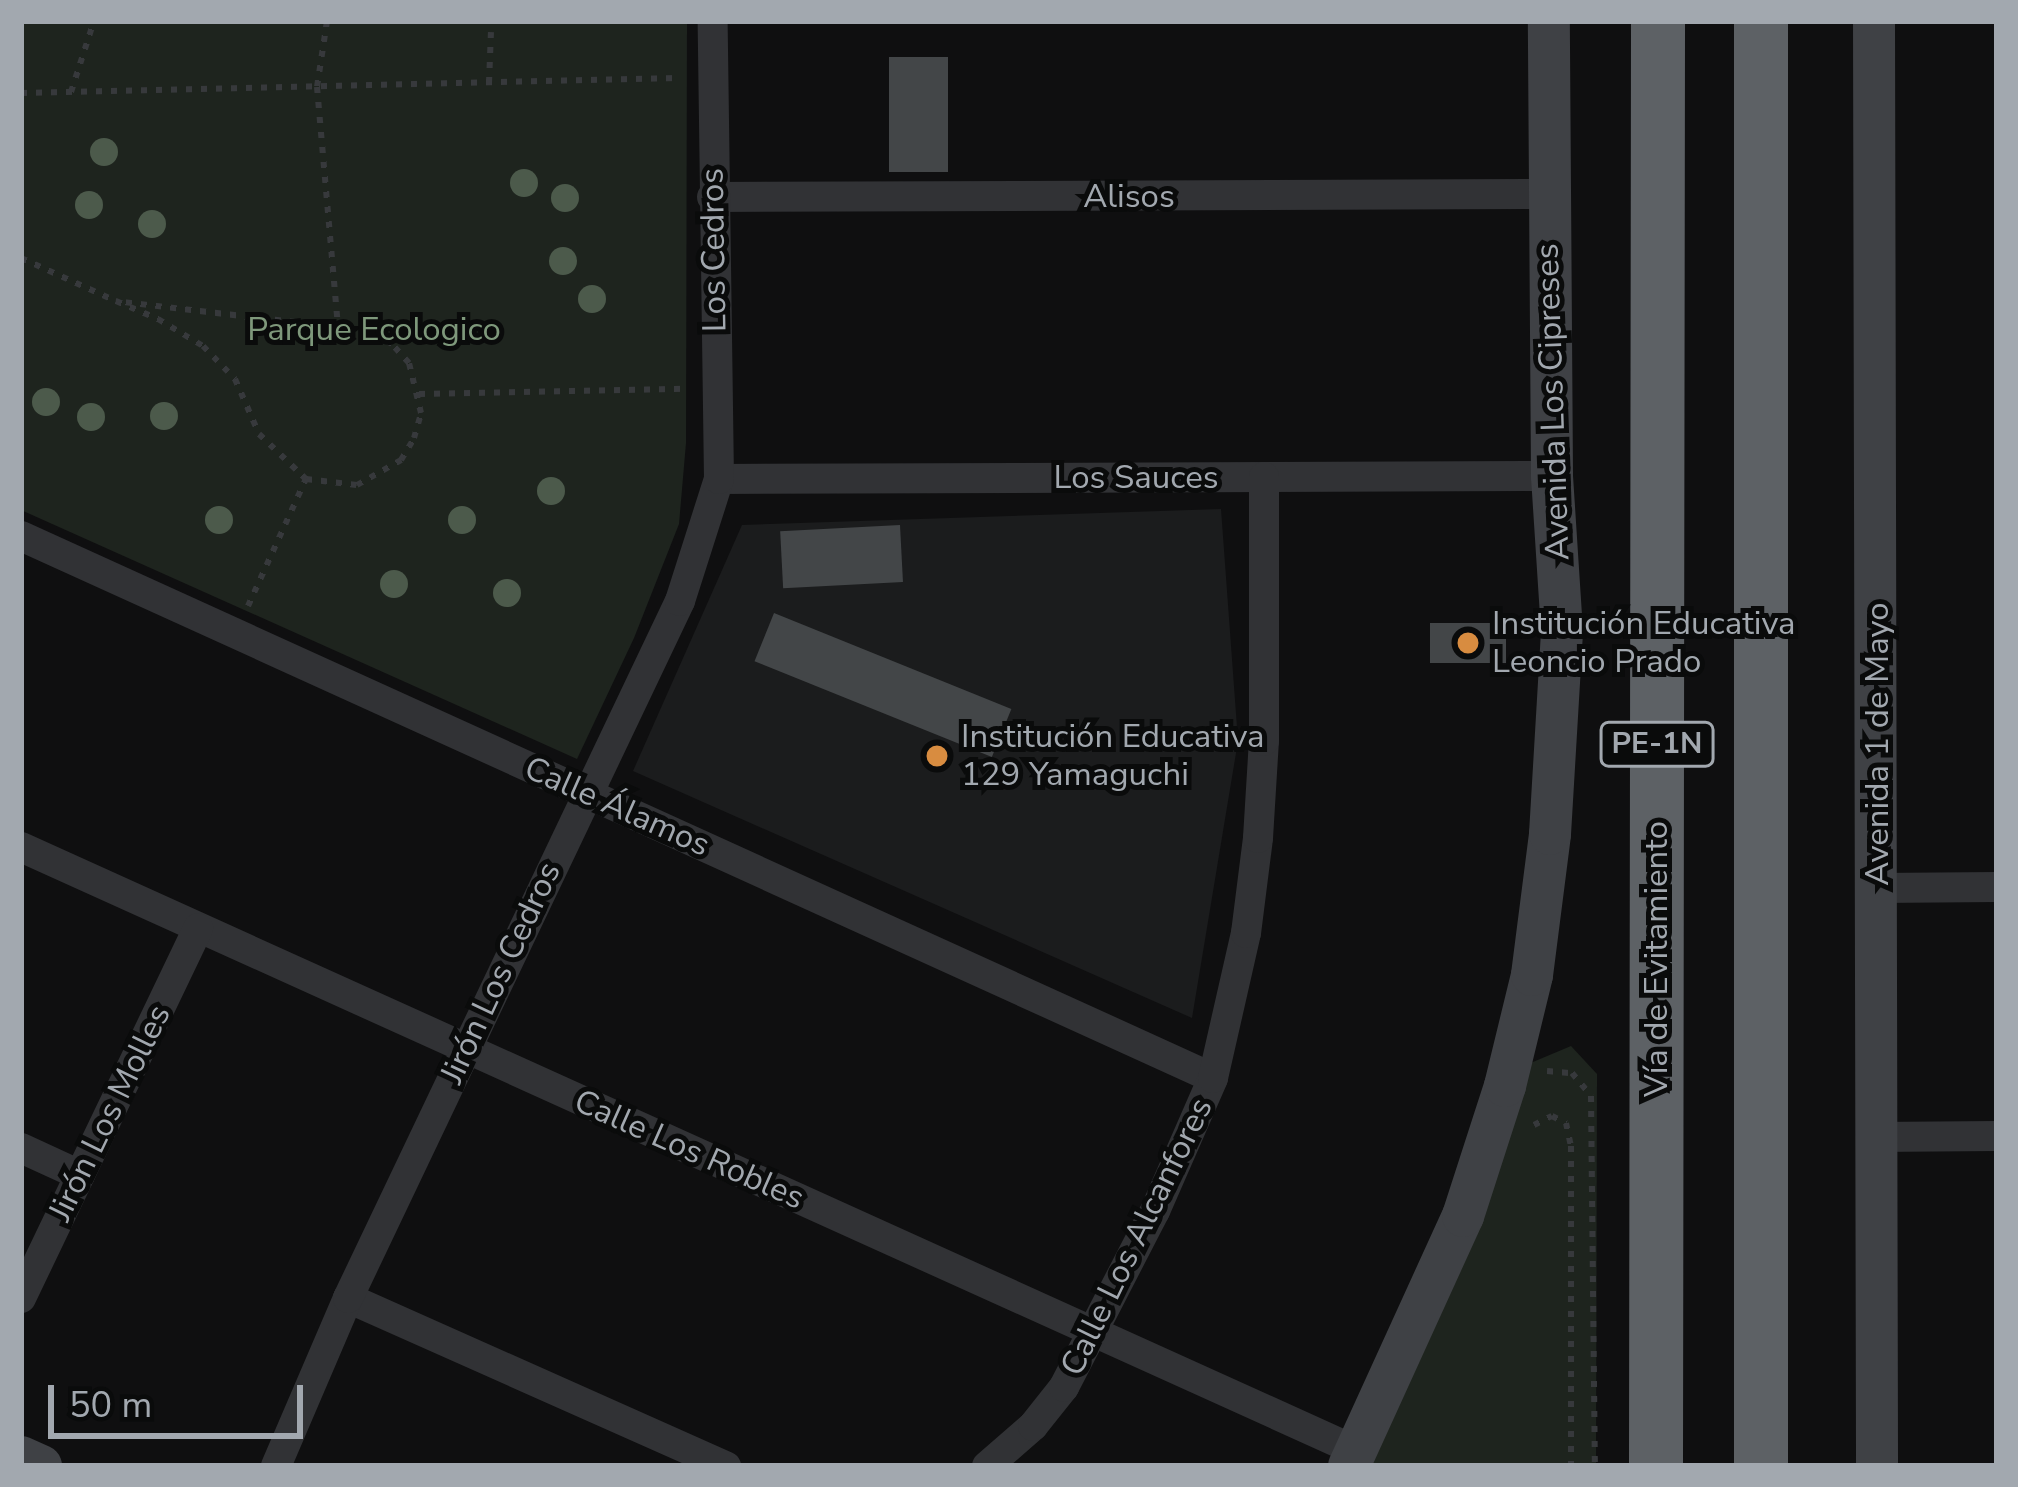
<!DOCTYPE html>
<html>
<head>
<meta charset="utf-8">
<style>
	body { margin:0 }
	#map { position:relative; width:2018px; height:1487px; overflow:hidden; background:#0f0f10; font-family:"Nunito Sans",sans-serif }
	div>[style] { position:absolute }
	.built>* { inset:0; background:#1b1c1d }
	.green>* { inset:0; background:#1e241e }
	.building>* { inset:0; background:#434648; transform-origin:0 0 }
	.path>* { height:6px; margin-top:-3px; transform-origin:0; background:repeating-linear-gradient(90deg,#37393c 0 6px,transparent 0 15px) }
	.street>* { height:30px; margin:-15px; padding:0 15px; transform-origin:15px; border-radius:15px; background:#313235 }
	.secondary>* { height:42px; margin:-21px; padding:0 21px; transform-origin:21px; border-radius:21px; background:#3f4145 }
	.highway>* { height:54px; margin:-27px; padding:0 27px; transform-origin:27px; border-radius:27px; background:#5d6165 }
	.trees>* { width:28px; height:28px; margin:-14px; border-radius:50%; background:#4c5a4b }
	.dots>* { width:33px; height:33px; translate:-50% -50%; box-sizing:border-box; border:6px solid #0a0b0b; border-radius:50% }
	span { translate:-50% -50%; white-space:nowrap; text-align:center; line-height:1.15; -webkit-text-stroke:10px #0a0b0b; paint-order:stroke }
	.shield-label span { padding:3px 9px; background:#0a0b0b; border:3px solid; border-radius:9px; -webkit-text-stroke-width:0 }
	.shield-label { font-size:30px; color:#a2a8af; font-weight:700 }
	.street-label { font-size:33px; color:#a2a8af }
	.park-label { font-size:33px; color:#7e987b }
	.poi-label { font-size:33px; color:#a2a8af }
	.left { translate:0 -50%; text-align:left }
	.frame { position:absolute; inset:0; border:24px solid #a2a8af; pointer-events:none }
	.scale { position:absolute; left:48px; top:1385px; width:255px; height:54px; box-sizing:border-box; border:6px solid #a2a8af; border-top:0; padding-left:15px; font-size:36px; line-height:42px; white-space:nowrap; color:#a2a8af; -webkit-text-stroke:9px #0a0b0b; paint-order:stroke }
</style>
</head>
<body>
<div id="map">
	<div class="built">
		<i style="clip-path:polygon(1221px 509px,1238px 741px,1192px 1018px,633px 771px,742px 525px)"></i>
	</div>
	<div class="green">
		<i style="clip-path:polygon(21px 21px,687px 21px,686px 443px,679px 524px,634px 638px,577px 759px,21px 510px)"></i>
		<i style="clip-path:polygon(1571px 1046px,1597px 1074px,1596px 1466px,1358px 1466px,1521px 1067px)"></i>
	</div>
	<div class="building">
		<i style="left:889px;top:57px;width:59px;height:115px"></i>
		<i style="left:900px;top:525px;width:57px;height:120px;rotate:87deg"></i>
		<i style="left:774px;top:613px;width:256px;height:52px;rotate:22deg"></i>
		<i style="left:1430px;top:623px;width:76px;height:40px"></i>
	</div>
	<div class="path">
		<i style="left:327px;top:21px;width:67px;rotate:98.6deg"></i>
		<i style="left:317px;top:87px;width:239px;rotate:85deg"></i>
		<i style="left:489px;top:83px;width:51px;rotate:-87.8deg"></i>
		<i style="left:71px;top:92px;width:75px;rotate:-72.1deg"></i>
		<i style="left:21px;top:93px;width:657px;rotate:-1.31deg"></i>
		<i style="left:21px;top:258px;width:104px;rotate:24.4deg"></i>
		<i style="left:116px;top:301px;width:46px;rotate:23.2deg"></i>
		<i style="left:158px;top:319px;width:52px;rotate:31deg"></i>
		<i style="left:203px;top:346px;width:46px;rotate:45.9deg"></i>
		<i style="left:235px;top:379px;width:60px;rotate:66.4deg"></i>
		<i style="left:259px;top:434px;width:65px;rotate:43.8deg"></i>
		<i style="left:306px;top:479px;width:51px;rotate:6.7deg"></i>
		<i style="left:357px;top:485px;width:51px;rotate:-29.6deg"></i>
		<i style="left:401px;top:460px;width:26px;rotate:-59deg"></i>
		<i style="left:414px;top:438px;width:26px;rotate:-74deg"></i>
		<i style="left:421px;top:413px;width:51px;rotate:-103.5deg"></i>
		<i style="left:409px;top:363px;width:25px;rotate:-132deg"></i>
		<i style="left:392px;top:344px;width:26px;rotate:-149deg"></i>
		<i style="left:370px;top:331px;width:256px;rotate:-173.3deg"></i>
		<i style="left:419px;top:394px;width:267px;rotate:-1.1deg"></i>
		<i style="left:248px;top:606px;width:140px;rotate:-65.5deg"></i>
		<i style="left:1547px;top:1071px;width:25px;rotate:5deg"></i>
		<i style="left:1572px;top:1073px;width:30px;rotate:50deg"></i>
		<i style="left:1591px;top:1096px;width:370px;rotate:89.4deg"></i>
		<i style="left:1534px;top:1125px;width:20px;rotate:-27deg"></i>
		<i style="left:1552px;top:1116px;width:16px;rotate:27deg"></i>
		<i style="left:1566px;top:1123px;width:24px;rotate:78deg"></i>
		<i style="left:1571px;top:1146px;width:320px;rotate:90deg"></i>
	</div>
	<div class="street">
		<i style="left:712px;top:197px;width:835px;rotate:-0.21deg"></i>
		<i style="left:719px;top:479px;width:833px;rotate:-0.21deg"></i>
		<i style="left:21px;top:536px;width:1309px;rotate:24.45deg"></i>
		<i style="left:21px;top:847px;width:1468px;rotate:24.33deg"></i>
		<i style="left:1878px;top:888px;width:119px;rotate:-0.5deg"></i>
		<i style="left:1874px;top:1137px;width:123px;rotate:-0.5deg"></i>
		<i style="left:21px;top:1148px;width:65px;rotate:24.6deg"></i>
		<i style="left:21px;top:1298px;width:410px;rotate:-64.4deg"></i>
		<i style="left:348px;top:1298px;width:414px;rotate:24deg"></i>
		<i style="left:276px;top:1466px;width:183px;rotate:-66.8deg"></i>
		<i style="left:348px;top:1298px;width:772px;rotate:-64.53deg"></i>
		<i style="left:680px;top:601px;width:128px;rotate:-72.3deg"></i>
		<i style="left:719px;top:479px;width:458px;rotate:-90.8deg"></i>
		<i style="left:987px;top:1466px;width:61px;rotate:-41deg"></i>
		<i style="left:1033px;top:1426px;width:50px;rotate:-51.5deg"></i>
		<i style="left:1064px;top:1387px;width:198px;rotate:-62.7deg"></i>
		<i style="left:1155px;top:1211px;width:145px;rotate:-66.4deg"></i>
		<i style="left:1213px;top:1078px;width:149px;rotate:-77.2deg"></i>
		<i style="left:1246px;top:933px;width:96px;rotate:-82.8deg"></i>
		<i style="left:1258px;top:838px;width:97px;rotate:-86.5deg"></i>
		<i style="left:1264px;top:741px;width:264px;rotate:-90deg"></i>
	</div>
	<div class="secondary">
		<i style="left:1874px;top:21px;width:1445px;rotate:89.88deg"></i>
		<i style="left:21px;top:1457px;width:22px;rotate:24deg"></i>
		<i style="left:1349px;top:1466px;width:275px;rotate:-65.5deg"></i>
		<i style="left:1463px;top:1216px;width:137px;rotate:-72.1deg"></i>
		<i style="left:1505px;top:1086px;width:114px;rotate:-76.3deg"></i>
		<i style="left:1532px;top:975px;width:142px;rotate:-82.7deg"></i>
		<i style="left:1550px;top:834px;width:203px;rotate:-86.6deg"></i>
		<i style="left:1562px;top:631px;width:155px;rotate:-93.7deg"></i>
		<i style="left:1552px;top:476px;width:455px;rotate:-90.4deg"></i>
	</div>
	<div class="highway">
		<i style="left:1761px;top:21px;width:1445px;rotate:90deg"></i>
		<i style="left:1656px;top:1466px;width:1445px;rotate:-89.92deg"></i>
	</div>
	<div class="trees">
		<i style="left:104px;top:152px"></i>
		<i style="left:524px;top:183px"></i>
		<i style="left:565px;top:198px"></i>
		<i style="left:89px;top:205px"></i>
		<i style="left:152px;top:224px"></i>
		<i style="left:563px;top:261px"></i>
		<i style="left:592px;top:299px"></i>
		<i style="left:46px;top:402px"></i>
		<i style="left:164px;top:416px"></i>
		<i style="left:91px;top:417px"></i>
		<i style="left:551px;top:491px"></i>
		<i style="left:219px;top:520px"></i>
		<i style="left:462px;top:520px"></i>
		<i style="left:394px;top:584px"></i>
		<i style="left:507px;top:593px"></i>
	</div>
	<div class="dots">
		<i style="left:1468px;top:643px;background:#d88c40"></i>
		<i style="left:937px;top:756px;background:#d88c40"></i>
	</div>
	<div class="shield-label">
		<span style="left:1657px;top:744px">PE-1N</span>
	</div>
	<div class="street-label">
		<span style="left:1129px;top:197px">Alisos</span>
		<span style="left:714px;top:250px;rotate:-91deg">Los Cedros</span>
		<span style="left:1553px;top:402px;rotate:-92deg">Avenida Los Cipreses</span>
		<span style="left:1136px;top:478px">Los Sauces</span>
		<span style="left:1878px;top:744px;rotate:-90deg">Avenida 1 de Mayo</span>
		<span style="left:617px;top:807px;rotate:24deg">Calle Álamos</span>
		<span style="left:1657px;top:959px;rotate:-90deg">Vía de Evitamiento</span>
		<span style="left:501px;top:973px;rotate:-65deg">Jirón Los Cedros</span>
		<span style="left:110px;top:1113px;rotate:-64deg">Jirón Los Molles</span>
		<span style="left:689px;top:1150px;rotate:24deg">Calle Los Robles</span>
		<span style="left:1137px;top:1237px;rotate:-64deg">Calle Los Alcanfores</span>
	</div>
	<div class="park-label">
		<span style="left:374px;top:330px">Parque Ecologico</span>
	</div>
	<div class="poi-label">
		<span class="left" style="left:1492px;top:643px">Institución Educativa<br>Leoncio Prado</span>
		<span class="left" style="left:961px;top:756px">Institución Educativa<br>129 Yamaguchi</span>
	</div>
	<div class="frame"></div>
	<div class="scale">50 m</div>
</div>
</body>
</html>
